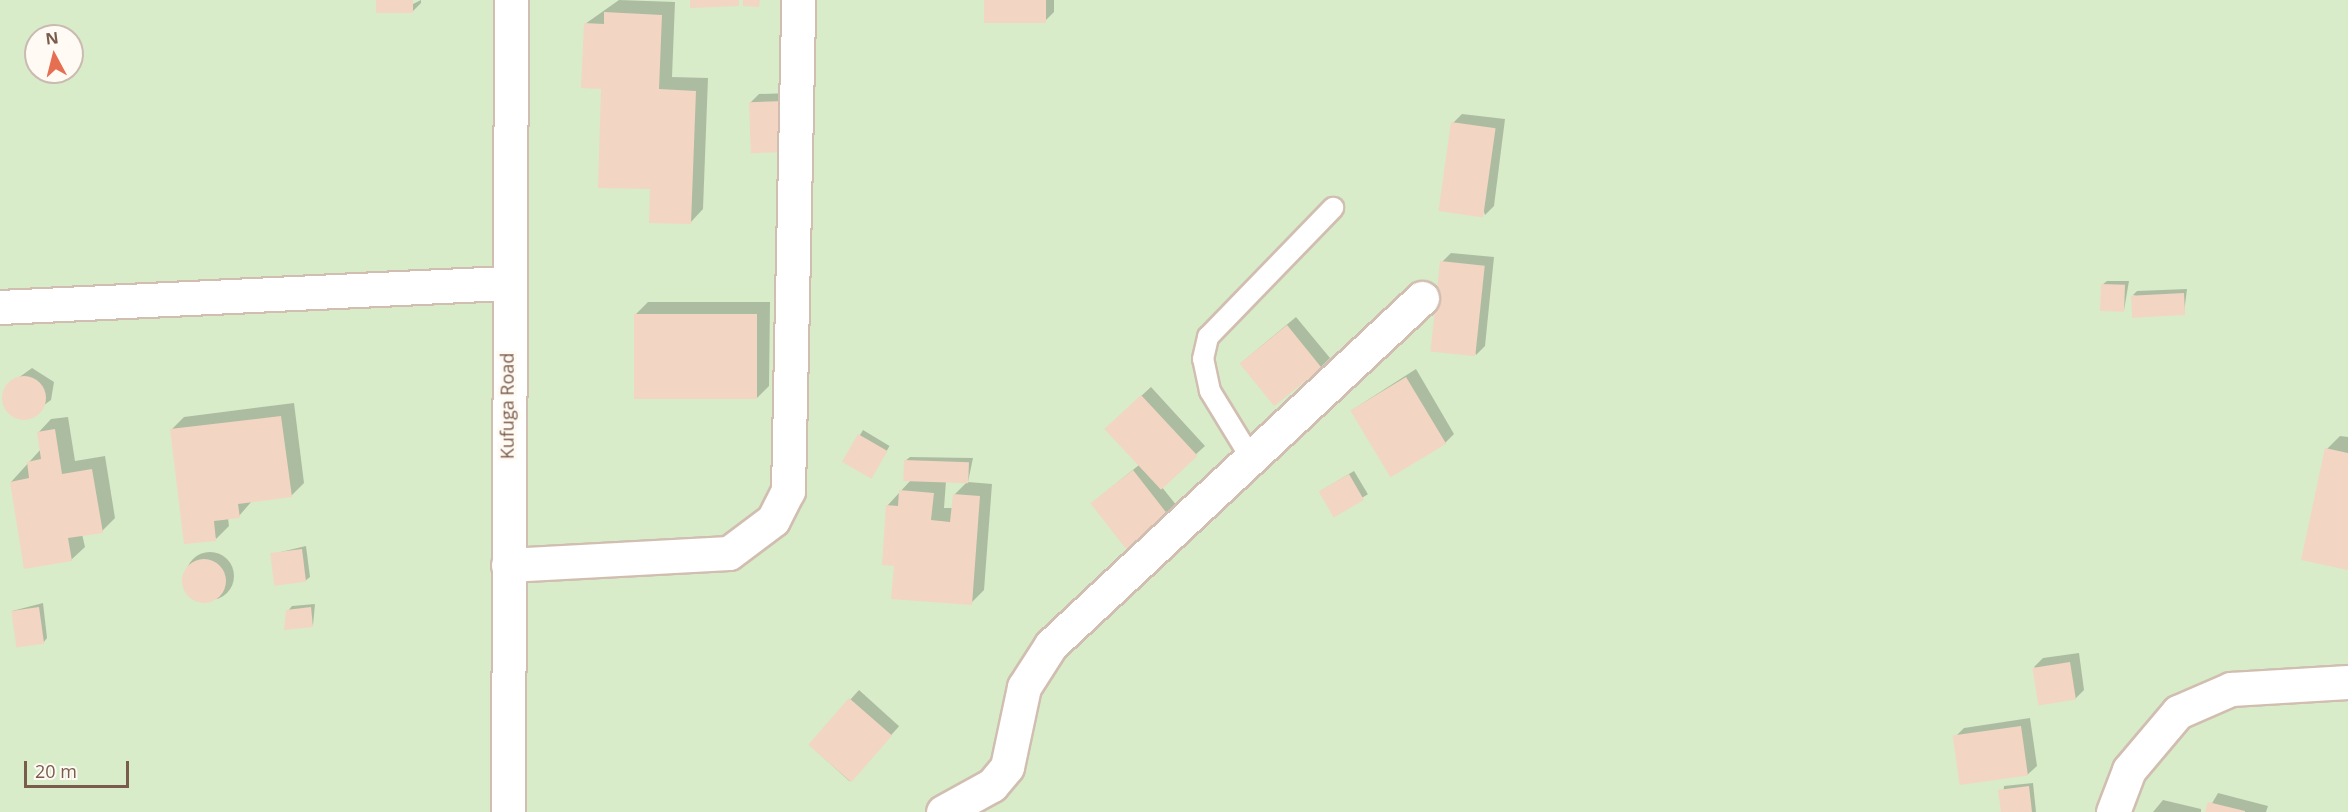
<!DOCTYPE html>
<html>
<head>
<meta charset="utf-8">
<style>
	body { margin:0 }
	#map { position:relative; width:2348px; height:812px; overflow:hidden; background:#fdf6ec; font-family:"Open Sans",sans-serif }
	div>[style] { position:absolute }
	.green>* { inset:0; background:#d8ecc9 }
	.shadow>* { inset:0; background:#0003; transform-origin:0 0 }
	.round { border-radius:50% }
	.building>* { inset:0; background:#f3d5c3; transform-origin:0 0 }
	.roads { filter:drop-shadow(2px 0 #d1beb0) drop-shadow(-2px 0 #d1beb0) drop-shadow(0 2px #d1beb0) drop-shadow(0 -2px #d1beb0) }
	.service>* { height:20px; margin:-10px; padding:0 10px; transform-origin:10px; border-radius:10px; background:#fff }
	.minor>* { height:33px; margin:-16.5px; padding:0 16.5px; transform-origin:16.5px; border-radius:16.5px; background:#fff }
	span { translate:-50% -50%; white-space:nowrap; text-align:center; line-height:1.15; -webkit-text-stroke:6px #fffaf3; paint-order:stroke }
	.street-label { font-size:18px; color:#7a5c4d }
	.north { position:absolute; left:24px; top:24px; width:60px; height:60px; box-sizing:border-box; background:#fffaf3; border:2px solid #cabbb1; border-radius:50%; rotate:353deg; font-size:16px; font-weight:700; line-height:24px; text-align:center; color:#7a5c4d }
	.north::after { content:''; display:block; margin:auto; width:21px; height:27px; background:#e76f51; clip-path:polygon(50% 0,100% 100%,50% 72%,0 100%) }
	.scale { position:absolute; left:24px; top:761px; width:105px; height:27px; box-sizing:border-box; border:3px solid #7a5c4d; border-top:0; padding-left:8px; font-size:18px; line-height:21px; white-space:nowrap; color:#7a5c4d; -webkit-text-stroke:4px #fffaf3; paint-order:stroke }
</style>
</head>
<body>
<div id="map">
	<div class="green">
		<i style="clip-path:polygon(evenodd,0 0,2348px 0,2348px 812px,0 812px,0 0,36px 36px,72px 36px,72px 72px,36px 72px,36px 36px)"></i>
	</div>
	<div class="shadow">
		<i style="clip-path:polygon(378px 0,412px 0,411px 5px,421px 0,421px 3px,412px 12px)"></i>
		<i style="clip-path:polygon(619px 0,675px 2px,672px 77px,708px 78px,703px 209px,690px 223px,651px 188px,603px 87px,585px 24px)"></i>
		<i style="clip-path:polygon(986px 0,1054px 0,1054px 12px,1045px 21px)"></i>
		<i style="clip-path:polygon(792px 93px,785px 150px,750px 103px,759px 94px)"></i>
		<i style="clip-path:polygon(1462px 114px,1505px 119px,1494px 206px,1485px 215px,1453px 123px)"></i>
		<i style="clip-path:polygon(1451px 253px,1494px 257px,1485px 346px,1476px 355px,1442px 262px)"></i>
		<i style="clip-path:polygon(2107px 281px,2129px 281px,2124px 310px,2102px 285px)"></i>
		<i style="clip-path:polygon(2187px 289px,2184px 313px,2133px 295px,2137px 291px)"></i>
		<i style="clip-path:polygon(648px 302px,770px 302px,769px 386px,756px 399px,635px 315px)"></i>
		<i style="clip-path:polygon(1296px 317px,1330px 358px,1321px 367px,1241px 363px)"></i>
		<i style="clip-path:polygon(32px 368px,54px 382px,51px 400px,25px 419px,9px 412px,7px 386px)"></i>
		<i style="clip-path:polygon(1416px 369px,1454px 434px,1445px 443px,1352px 410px)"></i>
		<i style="clip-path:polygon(1151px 387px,1205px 446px,1161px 486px,1177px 506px,1168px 515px,1092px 503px,1139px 465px,1115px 420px)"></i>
		<i style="clip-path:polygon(294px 403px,304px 483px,291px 496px,252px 501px,239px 516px,228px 518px,229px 526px,216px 539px,171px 430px,184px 417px)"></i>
		<i style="clip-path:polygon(68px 417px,75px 461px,105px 456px,115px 518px,102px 531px,82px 534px,85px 547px,71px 560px,11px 482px,41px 449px,38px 433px,51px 419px)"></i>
		<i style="left:863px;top:430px;width:31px;height:36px;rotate:31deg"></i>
		<i style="clip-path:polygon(2340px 436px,2348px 437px,2348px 568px,2327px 449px)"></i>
		<i style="clip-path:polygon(evenodd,910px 457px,973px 458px,968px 482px,992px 484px,984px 590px,971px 603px,895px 564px,887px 506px,911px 480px,905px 461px,910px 457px,946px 481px,968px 481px,954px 495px,953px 508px,944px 508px,946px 481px)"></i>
		<i style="left:1354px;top:471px;width:27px;height:39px;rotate:59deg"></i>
		<i style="clip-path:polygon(306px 546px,310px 577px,305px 581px,272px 554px)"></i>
		<i class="round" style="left:186px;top:552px;width:48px;height:48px"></i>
		<i style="clip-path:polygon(43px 603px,47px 638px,43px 643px,12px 611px)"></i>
		<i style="clip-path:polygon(315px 604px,313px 625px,288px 611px,292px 606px)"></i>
		<i style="clip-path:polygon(2079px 653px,2084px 690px,2075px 699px,2034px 667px,2043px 658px)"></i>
		<i style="left:859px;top:690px;width:54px;height:74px;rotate:42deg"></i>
		<i style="clip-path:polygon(2030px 718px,2037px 766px,2027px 775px,1955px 737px,1964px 728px)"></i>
		<i style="clip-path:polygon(2033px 783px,2036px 812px,2002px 812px,2004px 786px)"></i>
		<i style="clip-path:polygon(2218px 793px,2268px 806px,2266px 812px,2207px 812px)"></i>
		<i style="clip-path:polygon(2163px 800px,2201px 809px,2201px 812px,2153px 812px)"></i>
	</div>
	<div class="building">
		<i style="left:376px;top:0;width:37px;height:13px"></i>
		<i style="clip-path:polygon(690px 0,739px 0,739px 6px,690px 8px)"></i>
		<i style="clip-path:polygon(743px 0,760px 0,759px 7px,743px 6px)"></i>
		<i style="left:984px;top:0;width:62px;height:23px"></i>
		<i style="clip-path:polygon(604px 12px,662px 15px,659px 89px,696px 91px,691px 224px,649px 223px,650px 189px,598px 188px,601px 89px,581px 88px,584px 23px,604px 24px)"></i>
		<i style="left:784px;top:101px;width:51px;height:35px;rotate:88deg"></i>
		<i style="left:1451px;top:122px;width:45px;height:90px;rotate:8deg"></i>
		<i style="left:1440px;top:261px;width:45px;height:91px;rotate:6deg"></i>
		<i style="left:2101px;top:284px;width:24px;height:27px;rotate:2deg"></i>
		<i style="left:2184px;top:293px;width:22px;height:53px;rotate:87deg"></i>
		<i style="left:634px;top:314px;width:123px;height:85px"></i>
		<i style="left:1287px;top:325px;width:55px;height:61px;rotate:51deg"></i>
		<i class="round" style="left:2px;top:376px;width:44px;height:44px"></i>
		<i style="left:1406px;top:377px;width:78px;height:65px;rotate:59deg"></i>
		<i style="left:1141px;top:395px;width:83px;height:50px;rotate:47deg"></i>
		<i style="clip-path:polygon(281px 416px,292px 497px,238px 504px,240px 518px,214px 521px,216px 541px,184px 544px,170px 429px)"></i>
		<i style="clip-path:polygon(55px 429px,62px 474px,92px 469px,103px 533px,68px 538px,72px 561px,24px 569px,10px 482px,29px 478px,27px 462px,41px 459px,37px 432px)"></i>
		<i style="left:858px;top:434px;width:34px;height:32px;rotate:30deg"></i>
		<i style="clip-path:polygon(2325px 448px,2348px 453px,2348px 570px,2301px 560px)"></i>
		<i style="left:904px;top:460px;width:65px;height:21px;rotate:2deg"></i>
		<i style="left:1133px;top:470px;width:58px;height:54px;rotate:52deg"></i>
		<i style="left:1349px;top:474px;width:30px;height:35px;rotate:60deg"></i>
		<i style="clip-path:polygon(899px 490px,934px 493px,931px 520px,950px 522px,953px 494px,980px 496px,972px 605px,891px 599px,894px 566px,882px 565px,886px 505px,898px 506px)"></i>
		<i style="left:302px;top:549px;width:33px;height:32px;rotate:83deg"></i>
		<i class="round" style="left:182px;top:559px;width:44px;height:44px"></i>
		<i style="left:39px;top:607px;width:37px;height:28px;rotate:82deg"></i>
		<i style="clip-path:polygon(311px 607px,313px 627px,284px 630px,286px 610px)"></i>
		<i style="left:2070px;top:662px;width:38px;height:38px;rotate:81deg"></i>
		<i style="left:849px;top:698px;width:57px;height:62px;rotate:41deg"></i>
		<i style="left:2021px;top:726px;width:50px;height:69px;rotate:82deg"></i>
		<i style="clip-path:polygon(2029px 786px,2032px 812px,2001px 812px,1998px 790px)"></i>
		<i style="clip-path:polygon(2208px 802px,2245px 811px,2245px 812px,2205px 812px)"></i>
	</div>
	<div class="roads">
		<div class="service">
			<i style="left:1251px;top:458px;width:79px;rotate:-121.5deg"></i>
			<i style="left:1210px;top:391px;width:33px;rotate:-102deg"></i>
			<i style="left:1203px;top:359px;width:23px;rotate:-77deg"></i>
			<i style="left:1208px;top:337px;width:180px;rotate:-45.9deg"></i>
		</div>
		<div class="minor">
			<i style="left:0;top:307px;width:507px;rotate:-2.72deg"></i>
			<i style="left:508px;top:565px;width:221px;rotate:-3.1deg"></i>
			<i style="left:729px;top:553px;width:55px;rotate:-36.9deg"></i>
			<i style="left:773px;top:520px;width:33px;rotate:-63deg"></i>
			<i style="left:788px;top:491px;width:491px;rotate:-88.8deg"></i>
			<i style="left:508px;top:812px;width:812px;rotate:-89.79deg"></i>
			<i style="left:943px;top:812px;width:56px;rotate:-28.9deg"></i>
			<i style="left:992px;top:785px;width:23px;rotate:-50deg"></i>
			<i style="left:1007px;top:767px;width:82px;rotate:-78deg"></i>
			<i style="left:1024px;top:687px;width:50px;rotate:-57.3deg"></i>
			<i style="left:1051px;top:645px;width:508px;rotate:-43.09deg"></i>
			<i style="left:2113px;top:812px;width:45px;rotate:-69.1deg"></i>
			<i style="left:2129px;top:770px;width:76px;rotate:-49.8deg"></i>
			<i style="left:2178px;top:712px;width:58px;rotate:-23.5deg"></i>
			<i style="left:2231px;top:689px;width:117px;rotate:-3.4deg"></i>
		</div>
	</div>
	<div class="street-label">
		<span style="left:507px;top:406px;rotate:-90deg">Kufuga Road</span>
	</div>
	<div class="north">N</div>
	<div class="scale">20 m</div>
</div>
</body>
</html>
